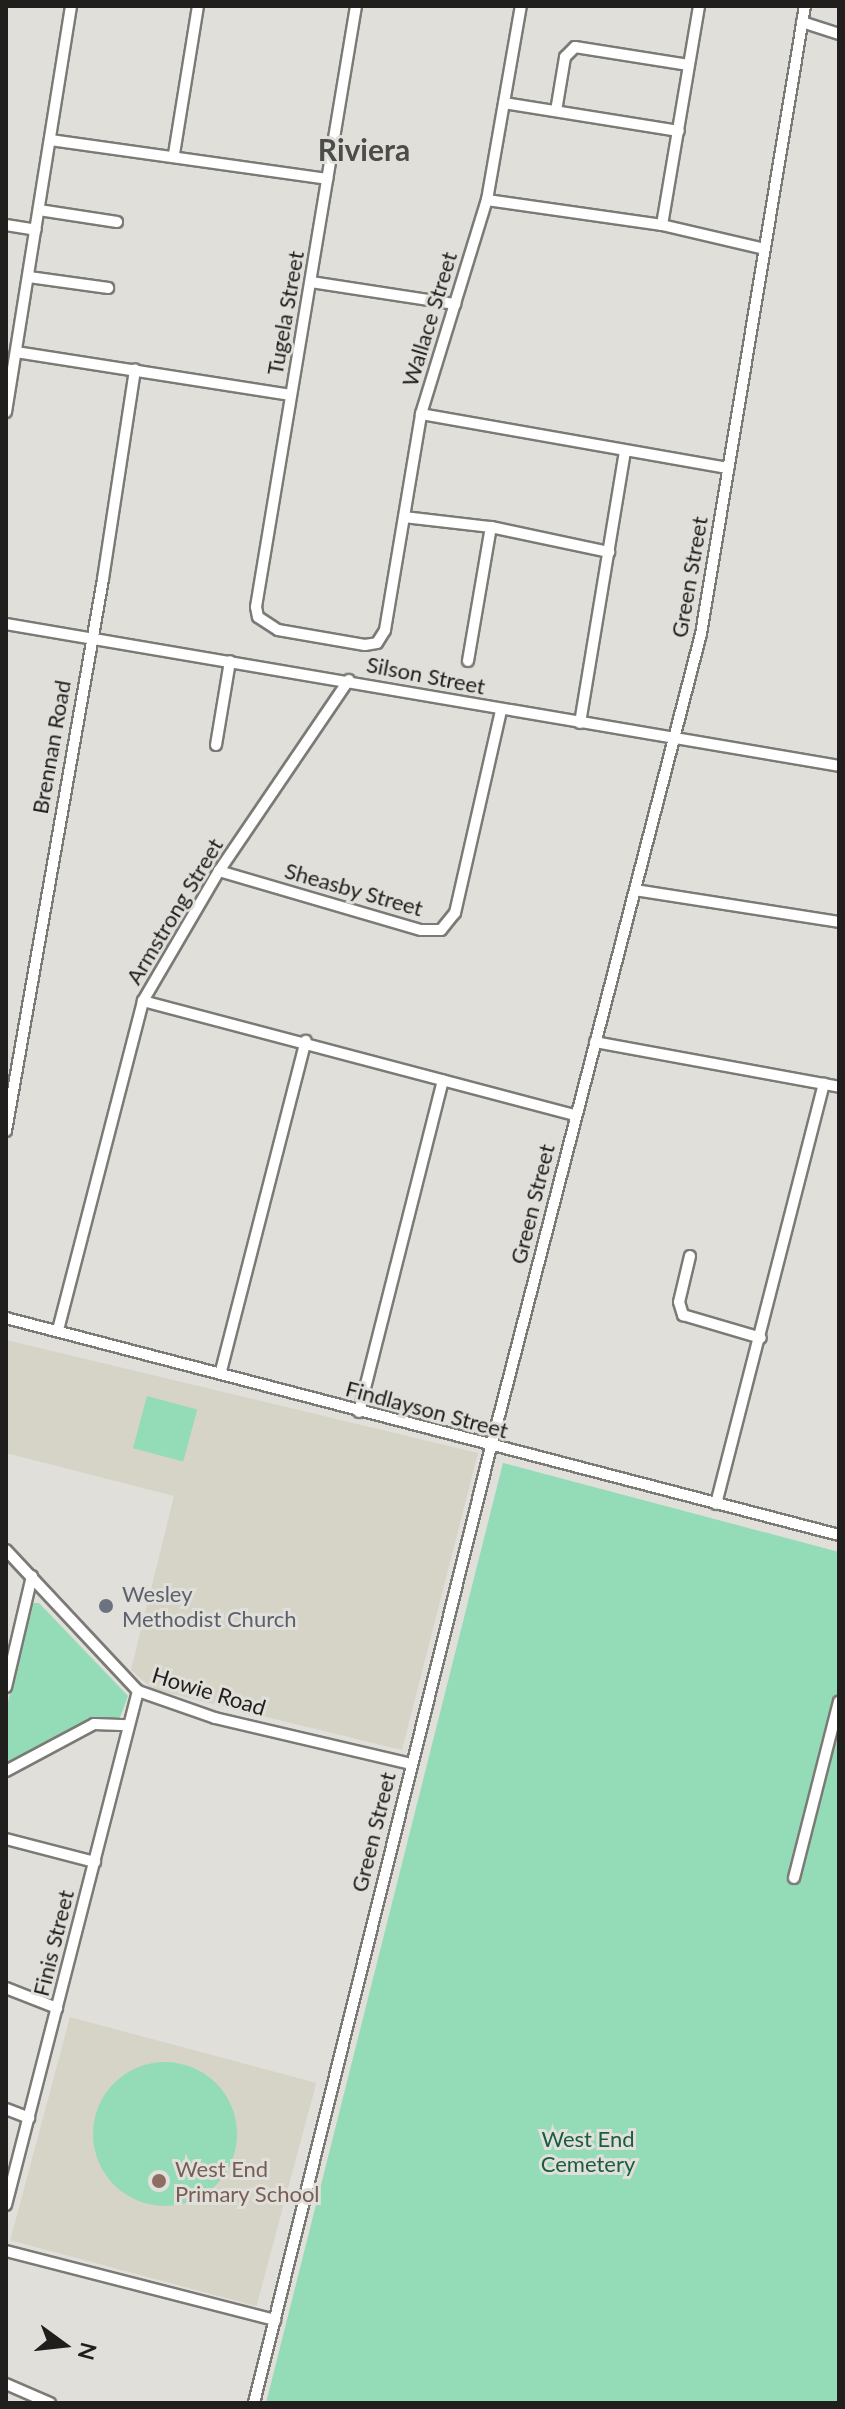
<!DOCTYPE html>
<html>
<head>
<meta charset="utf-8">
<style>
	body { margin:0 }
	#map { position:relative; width:845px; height:2409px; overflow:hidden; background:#e0dfda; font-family:Lato,sans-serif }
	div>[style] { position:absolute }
	.built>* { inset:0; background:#d6d4c7; transform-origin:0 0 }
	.green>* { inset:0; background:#94dbb7; transform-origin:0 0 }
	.round { border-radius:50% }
	.roads { filter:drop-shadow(2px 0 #7b7a76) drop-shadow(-2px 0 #7b7a76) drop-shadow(0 2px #7b7a76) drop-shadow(0 -2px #7b7a76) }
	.minor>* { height:10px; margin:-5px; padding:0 5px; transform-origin:5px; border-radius:5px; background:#fff }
	.dots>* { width:22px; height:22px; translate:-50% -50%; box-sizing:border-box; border:4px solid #e0dfda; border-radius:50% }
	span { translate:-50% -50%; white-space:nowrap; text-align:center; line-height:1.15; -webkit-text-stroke:6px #e0dfda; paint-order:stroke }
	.street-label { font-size:22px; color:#201f1e }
	.worship-label { font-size:22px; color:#5b616d }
	.left { translate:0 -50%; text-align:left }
	.park-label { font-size:22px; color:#195e41 }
	.education-label { font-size:22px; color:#785e54 }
	.district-label { font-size:30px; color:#4c4c48; font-weight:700 }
	.frame { position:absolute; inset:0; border:8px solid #201f1e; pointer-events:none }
	.north { position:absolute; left:24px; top:2305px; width:80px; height:80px; -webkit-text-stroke:6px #e0dfda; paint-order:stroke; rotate:105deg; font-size:22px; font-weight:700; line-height:32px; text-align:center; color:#201f1e }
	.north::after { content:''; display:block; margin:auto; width:28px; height:36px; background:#201f1e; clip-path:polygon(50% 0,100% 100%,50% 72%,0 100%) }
</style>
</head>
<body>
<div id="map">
	<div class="built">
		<i style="clip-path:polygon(6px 1340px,478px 1453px,402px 1750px,152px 1689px,131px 1670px,174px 1496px,6px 1453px)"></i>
		<i style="left:70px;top:2017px;width:255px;height:231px;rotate:15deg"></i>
	</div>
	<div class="green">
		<i style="left:147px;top:1396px;width:52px;height:54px;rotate:15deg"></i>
		<i style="clip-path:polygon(503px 1463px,839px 1552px,839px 2403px,266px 2403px)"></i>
		<i style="clip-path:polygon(31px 1603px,39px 1603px,128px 1696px,119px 1720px,89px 1721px,6px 1766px,6px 1711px)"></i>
		<i class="round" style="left:93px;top:2062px;width:144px;height:144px"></i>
	</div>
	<div class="roads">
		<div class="minor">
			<i style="left:356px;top:6px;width:609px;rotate:99.45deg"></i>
			<i style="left:256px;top:607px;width:10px;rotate:79deg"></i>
			<i style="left:258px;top:617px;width:24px;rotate:33deg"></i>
			<i style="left:278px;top:630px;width:88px;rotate:9.8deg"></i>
			<i style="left:365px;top:645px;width:12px;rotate:-9deg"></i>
			<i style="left:377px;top:643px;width:15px;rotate:-58deg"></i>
			<i style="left:385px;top:630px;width:219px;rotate:-80.5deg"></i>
			<i style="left:421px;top:414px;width:224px;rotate:-72.9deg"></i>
			<i style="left:487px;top:200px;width:197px;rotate:-80.1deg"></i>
			<i style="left:802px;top:22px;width:39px;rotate:18deg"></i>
			<i style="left:504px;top:103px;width:177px;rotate:9.1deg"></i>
			<i style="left:556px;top:111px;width:55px;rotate:-80.5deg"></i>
			<i style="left:565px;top:57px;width:14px;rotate:-45deg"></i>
			<i style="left:575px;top:47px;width:115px;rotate:9deg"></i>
			<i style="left:50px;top:140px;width:280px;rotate:8deg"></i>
			<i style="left:174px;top:154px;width:150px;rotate:-80.8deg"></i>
			<i style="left:487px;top:200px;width:177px;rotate:8.1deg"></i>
			<i style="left:662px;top:225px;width:105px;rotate:13.2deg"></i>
			<i style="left:39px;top:210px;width:79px;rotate:8.7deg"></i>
			<i style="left:6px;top:225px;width:30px;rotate:9deg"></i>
			<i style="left:662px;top:225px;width:222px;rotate:-80.4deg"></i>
			<i style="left:29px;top:277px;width:80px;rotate:7.9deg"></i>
			<i style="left:311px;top:282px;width:146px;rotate:8.7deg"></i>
			<i style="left:16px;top:352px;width:278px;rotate:8.9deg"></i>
			<i style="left:6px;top:412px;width:411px;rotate:-80.9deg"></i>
			<i style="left:421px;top:414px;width:312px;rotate:10deg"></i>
			<i style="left:404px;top:517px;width:88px;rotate:6.6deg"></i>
			<i style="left:491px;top:527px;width:121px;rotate:12deg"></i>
			<i style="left:6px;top:624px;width:845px;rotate:9.67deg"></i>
			<i style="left:468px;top:661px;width:136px;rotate:-80.3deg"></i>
			<i style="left:580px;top:723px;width:275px;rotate:-80.6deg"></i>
			<i style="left:216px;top:745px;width:85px;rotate:-80.5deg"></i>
			<i style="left:219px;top:871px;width:210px;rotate:16.3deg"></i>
			<i style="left:421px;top:930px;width:20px"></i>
			<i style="left:441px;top:930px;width:22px;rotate:-51deg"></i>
			<i style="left:455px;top:913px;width:208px;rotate:-77.2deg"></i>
			<i style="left:635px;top:890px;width:206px;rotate:8.9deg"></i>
			<i style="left:143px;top:1001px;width:448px;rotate:14.8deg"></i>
			<i style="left:595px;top:1042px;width:248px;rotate:10.4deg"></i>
			<i style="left:6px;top:1131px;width:560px;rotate:-80.03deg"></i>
			<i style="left:103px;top:579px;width:212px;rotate:-81.3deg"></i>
			<i style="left:690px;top:1256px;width:47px;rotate:103.4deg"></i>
			<i style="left:679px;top:1302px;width:14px;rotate:73deg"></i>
			<i style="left:683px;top:1315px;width:81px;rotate:16.4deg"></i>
			<i style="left:6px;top:1318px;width:861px;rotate:14.6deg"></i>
			<i style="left:58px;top:1330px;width:340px;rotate:-75.5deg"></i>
			<i style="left:143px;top:1001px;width:151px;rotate:-59.7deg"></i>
			<i style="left:219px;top:871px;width:231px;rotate:-55.8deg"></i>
			<i style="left:221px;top:1371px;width:341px;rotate:-75.6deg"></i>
			<i style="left:359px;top:1412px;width:342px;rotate:-75.8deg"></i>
			<i style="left:716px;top:1504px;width:434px;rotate:-75.6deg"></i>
			<i style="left:6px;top:1550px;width:193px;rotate:46.9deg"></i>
			<i style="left:138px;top:1691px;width:82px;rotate:19.3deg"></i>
			<i style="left:215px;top:1718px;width:201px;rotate:13.2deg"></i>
			<i style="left:6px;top:1687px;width:114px;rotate:-76.8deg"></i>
			<i style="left:6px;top:1771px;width:100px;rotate:-28.1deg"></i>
			<i style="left:94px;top:1724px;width:34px;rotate:2deg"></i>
			<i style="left:6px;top:1839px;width:92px;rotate:14.5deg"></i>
			<i style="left:794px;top:1878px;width:182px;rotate:-75.7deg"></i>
			<i style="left:6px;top:1988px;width:55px;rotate:21.4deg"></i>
			<i style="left:6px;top:2109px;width:25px;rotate:21deg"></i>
			<i style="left:6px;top:2205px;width:531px;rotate:-75.6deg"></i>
			<i style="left:6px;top:2251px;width:278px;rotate:14.4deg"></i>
			<i style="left:6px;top:2384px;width:48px;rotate:23.4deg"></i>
			<i style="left:254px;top:2403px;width:985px;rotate:-76.08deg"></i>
			<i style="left:491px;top:1447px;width:840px;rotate:-75.52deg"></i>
			<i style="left:701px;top:634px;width:637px;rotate:-80.6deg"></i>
		</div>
	</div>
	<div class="dots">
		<i style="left:106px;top:1606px;background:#6b7280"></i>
		<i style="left:159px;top:2181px;background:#8d6e63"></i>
	</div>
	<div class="street-label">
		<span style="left:285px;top:313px;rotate:-80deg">Tugela Street</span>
		<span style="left:429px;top:319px;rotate:-73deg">Wallace Street</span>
		<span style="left:689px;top:577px;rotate:-80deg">Green Street</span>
		<span style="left:426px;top:675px;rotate:11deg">Silson Street</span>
		<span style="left:51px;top:747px;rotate:-80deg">Brennan Road</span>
		<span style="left:354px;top:889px;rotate:16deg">Sheasby Street</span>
		<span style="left:174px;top:911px;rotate:-59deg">Armstrong Street</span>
		<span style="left:532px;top:1204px;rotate:-76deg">Green Street</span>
		<span style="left:427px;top:1409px;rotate:15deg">Findlayson Street</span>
		<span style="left:209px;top:1691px;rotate:17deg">Howie Road</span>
		<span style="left:373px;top:1832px;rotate:-76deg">Green Street</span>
		<span style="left:53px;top:1943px;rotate:-76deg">Finis Street</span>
	</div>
	<div class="worship-label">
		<span class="left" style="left:122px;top:1606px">Wesley<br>Methodist Church</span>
	</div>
	<div class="park-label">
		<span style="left:588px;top:2151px">West End<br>Cemetery</span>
	</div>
	<div class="education-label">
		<span class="left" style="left:175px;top:2181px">West End<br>Primary School</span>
	</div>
	<div class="district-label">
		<span style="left:364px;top:149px">Riviera</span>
	</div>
	<div class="frame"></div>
	<div class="north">N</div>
</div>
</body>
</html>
